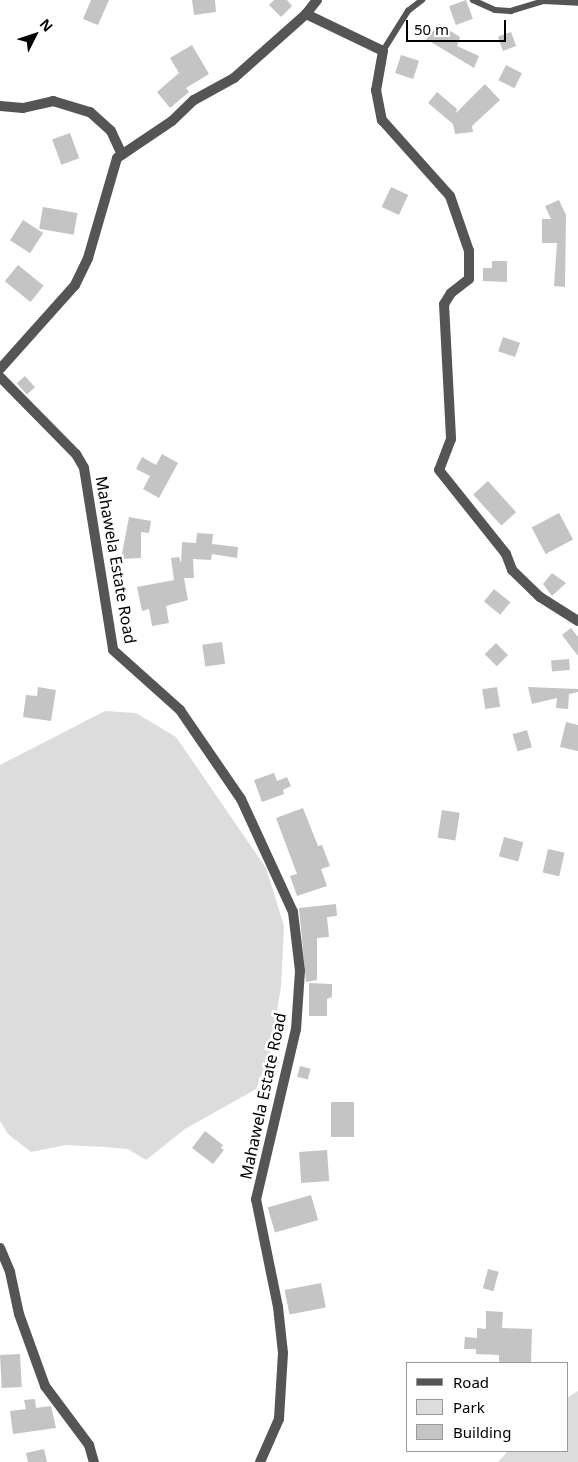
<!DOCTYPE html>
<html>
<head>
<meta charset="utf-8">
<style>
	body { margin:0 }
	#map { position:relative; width:578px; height:1462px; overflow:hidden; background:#fff; font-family:"Noto Sans",sans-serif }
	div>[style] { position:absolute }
	.green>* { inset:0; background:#dcdcdc }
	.building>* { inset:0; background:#c4c4c4; transform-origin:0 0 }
	.service>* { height:5.5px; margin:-2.75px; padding:0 2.75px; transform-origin:2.75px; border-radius:2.75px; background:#555 }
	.minor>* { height:10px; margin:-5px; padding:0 5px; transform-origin:5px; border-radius:5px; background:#555 }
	span { translate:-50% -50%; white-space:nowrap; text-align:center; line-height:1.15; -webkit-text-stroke:5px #fff; paint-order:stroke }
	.street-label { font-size:16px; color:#000 }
	.legend { position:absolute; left:406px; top:1362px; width:162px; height:90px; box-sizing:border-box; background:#fff; border:1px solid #999; margin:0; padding:6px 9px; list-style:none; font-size:15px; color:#000 }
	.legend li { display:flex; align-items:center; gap:10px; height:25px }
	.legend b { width:25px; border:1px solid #999 }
	.north { position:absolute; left:10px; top:10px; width:50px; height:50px; -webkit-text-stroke:4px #fff; paint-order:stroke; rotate:49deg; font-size:14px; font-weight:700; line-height:20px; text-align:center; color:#000 }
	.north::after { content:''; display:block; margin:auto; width:18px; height:22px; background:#000; clip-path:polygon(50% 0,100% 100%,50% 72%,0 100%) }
	.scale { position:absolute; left:406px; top:20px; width:100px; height:22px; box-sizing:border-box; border:2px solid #000; border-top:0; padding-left:6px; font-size:15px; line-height:18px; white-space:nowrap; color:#000; -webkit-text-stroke:4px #fff; paint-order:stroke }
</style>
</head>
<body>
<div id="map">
	<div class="green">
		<i style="clip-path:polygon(105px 711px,136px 713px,176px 737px,266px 868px,284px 926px,281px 987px,270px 1053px,256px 1089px,185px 1129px,146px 1160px,128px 1149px,105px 1147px,66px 1145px,31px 1152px,8px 1134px,0 1121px,0 765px)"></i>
		<i style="clip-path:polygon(578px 1391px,578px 1462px,498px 1462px,508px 1451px,567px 1451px,567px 1398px)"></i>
	</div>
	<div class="building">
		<i style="clip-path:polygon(91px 0,109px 0,98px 25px,83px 19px)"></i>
		<i style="clip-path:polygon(192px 0,215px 0,216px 12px,194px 15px)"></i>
		<i style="clip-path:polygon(274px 0,287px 0,292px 6px,281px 17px,269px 5px)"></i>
		<i style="left:466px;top:0;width:20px;height:18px;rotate:70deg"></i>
		<i style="clip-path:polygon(439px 24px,460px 37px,457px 46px,479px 56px,474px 68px,426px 39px)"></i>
		<i style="left:511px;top:32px;width:15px;height:14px;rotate:70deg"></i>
		<i style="clip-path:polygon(192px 45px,209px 74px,186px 88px,189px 92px,170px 108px,157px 92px,179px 73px,170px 58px)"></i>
		<i style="left:401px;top:55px;width:19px;height:19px;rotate:18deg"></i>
		<i style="left:506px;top:65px;width:18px;height:17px;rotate:27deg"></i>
		<i style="clip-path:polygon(485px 84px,500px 100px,472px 126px,473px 132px,455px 134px,453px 124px,428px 103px,437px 92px,457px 109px,456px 113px)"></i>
		<i style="left:70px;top:133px;width:27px;height:19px;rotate:70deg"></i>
		<i style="left:391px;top:187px;width:19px;height:22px;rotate:25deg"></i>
		<i style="clip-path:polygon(559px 200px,566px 215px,565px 287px,554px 286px,557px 243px,542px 243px,542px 219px,551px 219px,545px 206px)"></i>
		<i style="left:43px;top:207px;width:35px;height:22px;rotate:10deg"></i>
		<i style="left:23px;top:220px;width:24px;height:24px;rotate:33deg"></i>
		<i style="clip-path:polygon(492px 261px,507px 261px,507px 282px,483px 281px,483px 268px,492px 268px)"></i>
		<i style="left:18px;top:265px;width:33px;height:21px;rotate:39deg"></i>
		<i style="left:503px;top:337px;width:18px;height:15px;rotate:19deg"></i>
		<i style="left:25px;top:376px;width:15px;height:11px;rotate:48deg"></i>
		<i style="clip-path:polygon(162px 454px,178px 463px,159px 498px,143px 489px,150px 476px,136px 469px,142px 457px,156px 465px)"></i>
		<i style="left:488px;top:481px;width:42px;height:20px;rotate:48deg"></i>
		<i style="left:559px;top:513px;width:30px;height:31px;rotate:62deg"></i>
		<i style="clip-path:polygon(129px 517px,151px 521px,149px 533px,141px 532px,141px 558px,121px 559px)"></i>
		<i style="clip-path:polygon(197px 533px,213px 534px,212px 544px,238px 547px,237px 558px,212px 554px,211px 560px,193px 559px,194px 578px,184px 578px,188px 600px,166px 606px,169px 623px,152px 626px,149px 609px,142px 611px,137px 587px,174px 580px,171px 558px,179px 557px,181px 563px,182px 542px,196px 543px)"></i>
		<i style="clip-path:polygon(552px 573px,566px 583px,552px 596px,543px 584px)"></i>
		<i style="left:494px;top:589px;width:21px;height:16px;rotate:39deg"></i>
		<i style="clip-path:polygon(571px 628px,578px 637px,578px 656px,562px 635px)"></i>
		<i style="left:222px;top:642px;width:22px;height:20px;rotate:82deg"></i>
		<i style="left:496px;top:643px;width:17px;height:16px;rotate:45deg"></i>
		<i style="left:569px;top:659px;width:11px;height:18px;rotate:85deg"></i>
		<i style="clip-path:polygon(38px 687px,56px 690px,51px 721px,23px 717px,26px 695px,37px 696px)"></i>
		<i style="left:497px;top:687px;width:20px;height:15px;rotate:81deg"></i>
		<i style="clip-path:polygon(528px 687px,578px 689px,578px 692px,569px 694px,568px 709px,556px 708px,557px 698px,532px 704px)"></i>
		<i style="clip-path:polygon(566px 722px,578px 725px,578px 751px,560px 747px)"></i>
		<i style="left:527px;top:730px;width:18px;height:15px;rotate:74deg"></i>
		<i style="clip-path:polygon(274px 773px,277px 781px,287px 777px,291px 786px,283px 790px,284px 794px,262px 802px,254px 780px)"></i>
		<i style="clip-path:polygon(303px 808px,318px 846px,322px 845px,330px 866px,321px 869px,327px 886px,297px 896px,290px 876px,297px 874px,276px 818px)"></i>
		<i style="left:442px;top:810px;width:18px;height:28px;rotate:9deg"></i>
		<i style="left:504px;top:837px;width:20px;height:20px;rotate:15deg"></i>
		<i style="left:548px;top:849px;width:17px;height:24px;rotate:13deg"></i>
		<i style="clip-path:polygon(336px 904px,337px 916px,327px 917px,329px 937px,317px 938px,317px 980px,306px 982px,299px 908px)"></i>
		<i style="clip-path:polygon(309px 983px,332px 984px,332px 997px,327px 999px,327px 1016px,309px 1016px)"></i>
		<i style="left:300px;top:1066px;width:11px;height:11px;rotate:15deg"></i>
		<i style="left:331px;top:1102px;width:23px;height:35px"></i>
		<i style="clip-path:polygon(205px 1131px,223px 1145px,221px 1148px,224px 1150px,213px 1164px,192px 1148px)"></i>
		<i style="left:327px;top:1150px;width:31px;height:28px;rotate:86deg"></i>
		<i style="left:311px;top:1195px;width:26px;height:45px;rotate:74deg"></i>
		<i style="left:488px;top:1269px;width:11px;height:20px;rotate:15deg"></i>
		<i style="left:321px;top:1283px;width:25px;height:37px;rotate:79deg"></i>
		<i style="clip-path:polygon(486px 1311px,503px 1312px,502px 1328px,532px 1329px,531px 1363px,499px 1363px,499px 1355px,476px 1354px,476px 1349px,464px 1349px,465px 1337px,477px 1338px,477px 1328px,486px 1329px)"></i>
		<i style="left:20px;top:1354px;width:33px;height:20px;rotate:87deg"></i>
		<i style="clip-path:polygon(35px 1399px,36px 1408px,51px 1406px,56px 1428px,13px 1434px,10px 1411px,26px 1409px,24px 1400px)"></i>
		<i style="clip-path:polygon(44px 1449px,47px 1462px,28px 1462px,26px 1453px)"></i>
	</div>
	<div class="service">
		<i style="left:473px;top:0;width:24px;rotate:24deg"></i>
		<i style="left:495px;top:10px;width:16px;rotate:4deg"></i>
		<i style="left:511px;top:11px;width:34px;rotate:-17deg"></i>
		<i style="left:544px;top:1px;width:34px;rotate:3deg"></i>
		<i style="left:383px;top:51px;width:47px;rotate:-58deg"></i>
		<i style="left:408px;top:11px;width:18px;rotate:-38deg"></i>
	</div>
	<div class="minor">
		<i style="left:306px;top:14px;width:85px;rotate:25.7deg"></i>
		<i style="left:383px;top:51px;width:40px;rotate:100deg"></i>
		<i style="left:376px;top:90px;width:31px;rotate:79deg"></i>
		<i style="left:382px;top:120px;width:102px;rotate:48.2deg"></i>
		<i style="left:450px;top:196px;width:58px;rotate:70.9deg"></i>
		<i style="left:469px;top:251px;width:28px;rotate:90deg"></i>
		<i style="left:469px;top:279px;width:23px;rotate:142deg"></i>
		<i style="left:451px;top:293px;width:13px;rotate:122deg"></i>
		<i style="left:444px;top:304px;width:135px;rotate:87deg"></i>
		<i style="left:451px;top:439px;width:33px;rotate:111deg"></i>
		<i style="left:439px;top:470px;width:107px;rotate:51.4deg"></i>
		<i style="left:506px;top:554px;width:17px;rotate:69deg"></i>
		<i style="left:512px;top:570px;width:39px;rotate:44deg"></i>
		<i style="left:540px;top:597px;width:45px;rotate:32.3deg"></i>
		<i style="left:0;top:106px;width:23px;rotate:5deg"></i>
		<i style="left:23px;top:108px;width:31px;rotate:-13deg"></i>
		<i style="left:53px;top:101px;width:39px;rotate:17deg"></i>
		<i style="left:90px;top:112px;width:28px;rotate:42deg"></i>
		<i style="left:111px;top:131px;width:26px;rotate:65deg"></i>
		<i style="left:0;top:369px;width:113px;rotate:-48.2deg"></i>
		<i style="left:75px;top:285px;width:30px;rotate:-64deg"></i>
		<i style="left:88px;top:258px;width:104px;rotate:-73.8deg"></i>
		<i style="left:117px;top:158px;width:66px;rotate:-33.9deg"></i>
		<i style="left:172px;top:121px;width:30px;rotate:-44deg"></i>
		<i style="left:194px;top:100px;width:46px;rotate:-28.8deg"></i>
		<i style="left:234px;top:78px;width:96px;rotate:-41.6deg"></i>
		<i style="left:306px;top:14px;width:18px;rotate:-52deg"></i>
		<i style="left:0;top:377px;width:108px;rotate:45.4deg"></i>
		<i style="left:76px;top:454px;width:16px;rotate:60deg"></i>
		<i style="left:84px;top:468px;width:184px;rotate:80.9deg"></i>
		<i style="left:113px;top:650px;width:90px;rotate:41.8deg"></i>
		<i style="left:180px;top:710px;width:108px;rotate:55.6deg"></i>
		<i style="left:241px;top:799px;width:124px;rotate:65.3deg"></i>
		<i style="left:293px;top:912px;width:59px;rotate:83.2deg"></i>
		<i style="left:300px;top:971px;width:58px;rotate:93.9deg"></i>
		<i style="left:296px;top:1029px;width:175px;rotate:103.2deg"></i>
		<i style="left:256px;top:1199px;width:110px;rotate:78.5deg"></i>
		<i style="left:278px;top:1307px;width:46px;rotate:83.8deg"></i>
		<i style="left:283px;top:1353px;width:66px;rotate:93.5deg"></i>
		<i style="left:279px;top:1419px;width:47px;rotate:113.8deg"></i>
		<i style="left:0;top:1248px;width:26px;rotate:67deg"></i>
		<i style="left:10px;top:1272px;width:43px;rotate:77.9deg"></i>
		<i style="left:19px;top:1314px;width:77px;rotate:70.1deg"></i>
		<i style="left:45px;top:1386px;width:74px;rotate:53.3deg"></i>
		<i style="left:89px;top:1445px;width:18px;rotate:74deg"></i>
	</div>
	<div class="street-label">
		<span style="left:116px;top:560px;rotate:80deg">Mahawela Estate Road</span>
		<span style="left:263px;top:1096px;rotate:-78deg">Mahawela Estate Road</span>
	</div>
	<ul class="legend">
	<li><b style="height:6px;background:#555"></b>Road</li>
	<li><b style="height:14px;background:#dcdcdc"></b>Park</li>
	<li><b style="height:14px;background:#c4c4c4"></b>Building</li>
	</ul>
	<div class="north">N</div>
	<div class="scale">50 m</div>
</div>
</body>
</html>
